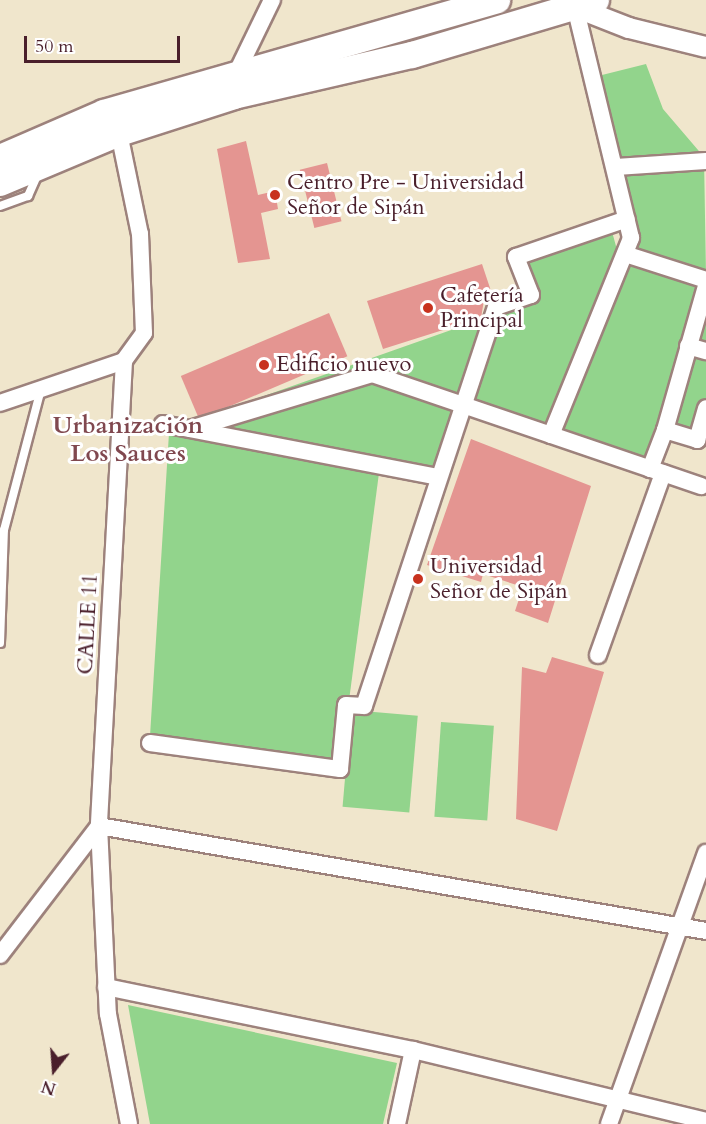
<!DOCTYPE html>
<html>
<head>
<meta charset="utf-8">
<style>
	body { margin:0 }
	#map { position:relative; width:706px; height:1124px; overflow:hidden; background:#f0e6cc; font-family:Cardo,serif }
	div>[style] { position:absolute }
	.green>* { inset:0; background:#92d48c; transform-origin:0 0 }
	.building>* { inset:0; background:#e49591; transform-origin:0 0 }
	.roads { filter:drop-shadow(2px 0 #9d827c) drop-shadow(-2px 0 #9d827c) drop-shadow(0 2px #9d827c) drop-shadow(0 -2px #9d827c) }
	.service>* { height:8px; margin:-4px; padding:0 4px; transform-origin:4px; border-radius:4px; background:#fff }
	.minor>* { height:16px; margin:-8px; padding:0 8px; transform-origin:8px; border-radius:8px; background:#fff }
	.tertiary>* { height:20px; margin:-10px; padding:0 10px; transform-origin:10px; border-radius:10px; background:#fff }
	.primary>* { height:26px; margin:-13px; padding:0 13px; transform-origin:13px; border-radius:13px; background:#fff }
	.dots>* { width:16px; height:16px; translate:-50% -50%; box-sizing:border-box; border:3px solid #fff; border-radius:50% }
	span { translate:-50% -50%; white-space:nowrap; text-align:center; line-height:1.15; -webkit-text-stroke:6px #fff; paint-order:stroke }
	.poi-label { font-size:22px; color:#4a1f2b }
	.left { translate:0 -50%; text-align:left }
	.street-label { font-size:22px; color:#4a1f2b }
	.neighbourhood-label { font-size:24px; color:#80484f; font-weight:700 }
	.north { position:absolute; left:24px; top:1040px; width:60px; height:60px; -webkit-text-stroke:4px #fff; paint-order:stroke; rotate:197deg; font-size:16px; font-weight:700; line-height:24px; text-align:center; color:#4a1f2b }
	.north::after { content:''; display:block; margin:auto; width:21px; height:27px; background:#4a1f2b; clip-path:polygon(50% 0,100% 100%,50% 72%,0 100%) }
	.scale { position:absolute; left:24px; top:36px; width:156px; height:27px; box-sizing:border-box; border:3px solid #4a1f2b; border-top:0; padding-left:8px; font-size:18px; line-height:21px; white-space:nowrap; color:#4a1f2b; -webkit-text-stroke:4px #fff; paint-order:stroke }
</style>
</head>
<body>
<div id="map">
	<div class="green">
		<i style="clip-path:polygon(646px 64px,663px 109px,704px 157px,706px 275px,624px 251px,586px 79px)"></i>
		<i style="clip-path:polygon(611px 228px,619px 257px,706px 285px,706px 442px,655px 427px,644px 460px,458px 395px,433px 471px,218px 429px,207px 416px,539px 299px,525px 260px)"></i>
		<i style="clip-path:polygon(169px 433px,379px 473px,340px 769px,150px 736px)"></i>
		<i style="left:351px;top:710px;width:67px;height:97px;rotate:5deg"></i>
		<i style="left:441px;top:722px;width:53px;height:95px;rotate:4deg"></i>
		<i style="clip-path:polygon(128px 1005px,397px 1063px,383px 1124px,150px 1124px)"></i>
	</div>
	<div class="building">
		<i style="clip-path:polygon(246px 141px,258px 195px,275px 191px,278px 209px,261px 213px,270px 259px,238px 263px,217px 149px)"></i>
		<i style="left:327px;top:163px;width:60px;height:28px;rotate:76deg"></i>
		<i style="clip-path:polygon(482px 264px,493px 297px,484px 300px,481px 318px,383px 349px,367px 301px)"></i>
		<i style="left:329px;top:313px;width:47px;height:161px;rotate:67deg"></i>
		<i style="clip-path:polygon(471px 439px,591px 486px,548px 623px,515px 611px,523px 587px,483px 574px,481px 582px,427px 565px)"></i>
		<i style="clip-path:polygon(552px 657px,604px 672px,557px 831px,516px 819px,522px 667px,546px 673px)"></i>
	</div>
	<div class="roads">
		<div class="service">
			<i style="left:0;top:206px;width:30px;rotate:-20deg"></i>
			<i style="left:28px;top:196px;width:24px;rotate:-66deg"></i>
			<i style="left:0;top:643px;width:113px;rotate:-88deg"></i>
			<i style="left:4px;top:530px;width:146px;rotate:-75.3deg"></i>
		</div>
		<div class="minor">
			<i style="left:237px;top:72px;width:80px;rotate:-64.1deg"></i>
			<i style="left:119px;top:133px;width:103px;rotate:78.3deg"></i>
			<i style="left:140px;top:234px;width:99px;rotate:87.7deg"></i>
			<i style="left:144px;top:333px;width:34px;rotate:126deg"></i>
			<i style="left:124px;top:361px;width:466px;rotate:93.1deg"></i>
			<i style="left:99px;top:826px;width:188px;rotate:87.3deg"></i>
			<i style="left:108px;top:1014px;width:112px;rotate:79.2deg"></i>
			<i style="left:616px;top:167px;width:90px;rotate:-3.8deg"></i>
			<i style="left:625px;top:254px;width:85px;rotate:17.8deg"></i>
			<i style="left:688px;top:346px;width:19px;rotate:16deg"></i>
			<i style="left:0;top:403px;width:131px;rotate:-18.7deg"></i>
			<i style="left:163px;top:424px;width:279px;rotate:10.9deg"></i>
			<i style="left:190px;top:429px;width:190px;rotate:-16.8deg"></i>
			<i style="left:372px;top:374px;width:348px;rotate:18.8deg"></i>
			<i style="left:665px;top:430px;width:150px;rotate:-74.1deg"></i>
			<i style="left:551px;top:435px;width:213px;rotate:-67.9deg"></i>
			<i style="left:631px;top:238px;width:238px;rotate:-103.6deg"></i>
			<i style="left:650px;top:469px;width:42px;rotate:-69deg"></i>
			<i style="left:665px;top:430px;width:34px;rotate:17deg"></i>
			<i style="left:697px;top:440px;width:33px;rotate:-74deg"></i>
			<i style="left:598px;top:655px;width:193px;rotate:-70.3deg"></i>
			<i style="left:150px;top:743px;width:192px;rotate:7.8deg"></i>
			<i style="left:340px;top:769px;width:64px;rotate:-84.6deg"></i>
			<i style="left:346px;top:705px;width:18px;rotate:3deg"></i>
			<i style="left:364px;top:706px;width:420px;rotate:-71.7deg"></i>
			<i style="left:496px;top:307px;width:37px;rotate:-19deg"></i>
			<i style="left:531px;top:295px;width:41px;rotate:-111.5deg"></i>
			<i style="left:516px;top:257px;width:117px;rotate:-18.9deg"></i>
			<i style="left:0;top:955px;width:163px;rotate:-52.5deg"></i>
			<i style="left:99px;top:826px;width:616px;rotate:9.81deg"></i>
			<i style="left:106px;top:987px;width:313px;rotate:11.6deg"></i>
			<i style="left:413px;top:1050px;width:301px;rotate:13.6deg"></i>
			<i style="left:397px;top:1124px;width:76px;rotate:-77.8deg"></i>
			<i style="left:609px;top:1124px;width:288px;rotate:-70.3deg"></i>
		</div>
		<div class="tertiary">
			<i style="left:575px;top:7px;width:58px;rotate:21.3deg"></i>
			<i style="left:629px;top:28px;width:79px;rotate:13.9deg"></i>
		</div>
		<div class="primary">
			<i style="left:0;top:158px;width:113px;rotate:-23.4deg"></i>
			<i style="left:104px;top:113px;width:409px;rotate:-16deg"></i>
			<i style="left:0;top:183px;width:129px;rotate:-22.8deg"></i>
			<i style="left:119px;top:133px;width:121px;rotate:-17.8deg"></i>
			<i style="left:234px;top:96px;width:183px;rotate:-13deg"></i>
			<i style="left:412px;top:55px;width:192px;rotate:-16.6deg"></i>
		</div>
	</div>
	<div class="dots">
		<i style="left:275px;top:195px;background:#c8321e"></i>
		<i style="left:428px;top:308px;background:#c8321e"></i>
		<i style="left:264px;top:365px;background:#c8321e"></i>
		<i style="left:418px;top:579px;background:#c8321e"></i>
	</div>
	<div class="poi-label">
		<span class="left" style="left:287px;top:195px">Centro Pre - Universidad<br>Señor de Sipán</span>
		<span class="left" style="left:440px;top:308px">Cafetería<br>Principal</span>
		<span class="left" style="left:276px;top:365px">Edificio nuevo</span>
		<span class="left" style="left:430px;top:579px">Universidad<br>Señor de Sipán</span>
	</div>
	<div class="street-label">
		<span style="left:88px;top:624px;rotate:-87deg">CALLE 11</span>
	</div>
	<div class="neighbourhood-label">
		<span style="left:128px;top:440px">Urbanización<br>Los Sauces</span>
	</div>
	<div class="north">N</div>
	<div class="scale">50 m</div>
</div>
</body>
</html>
